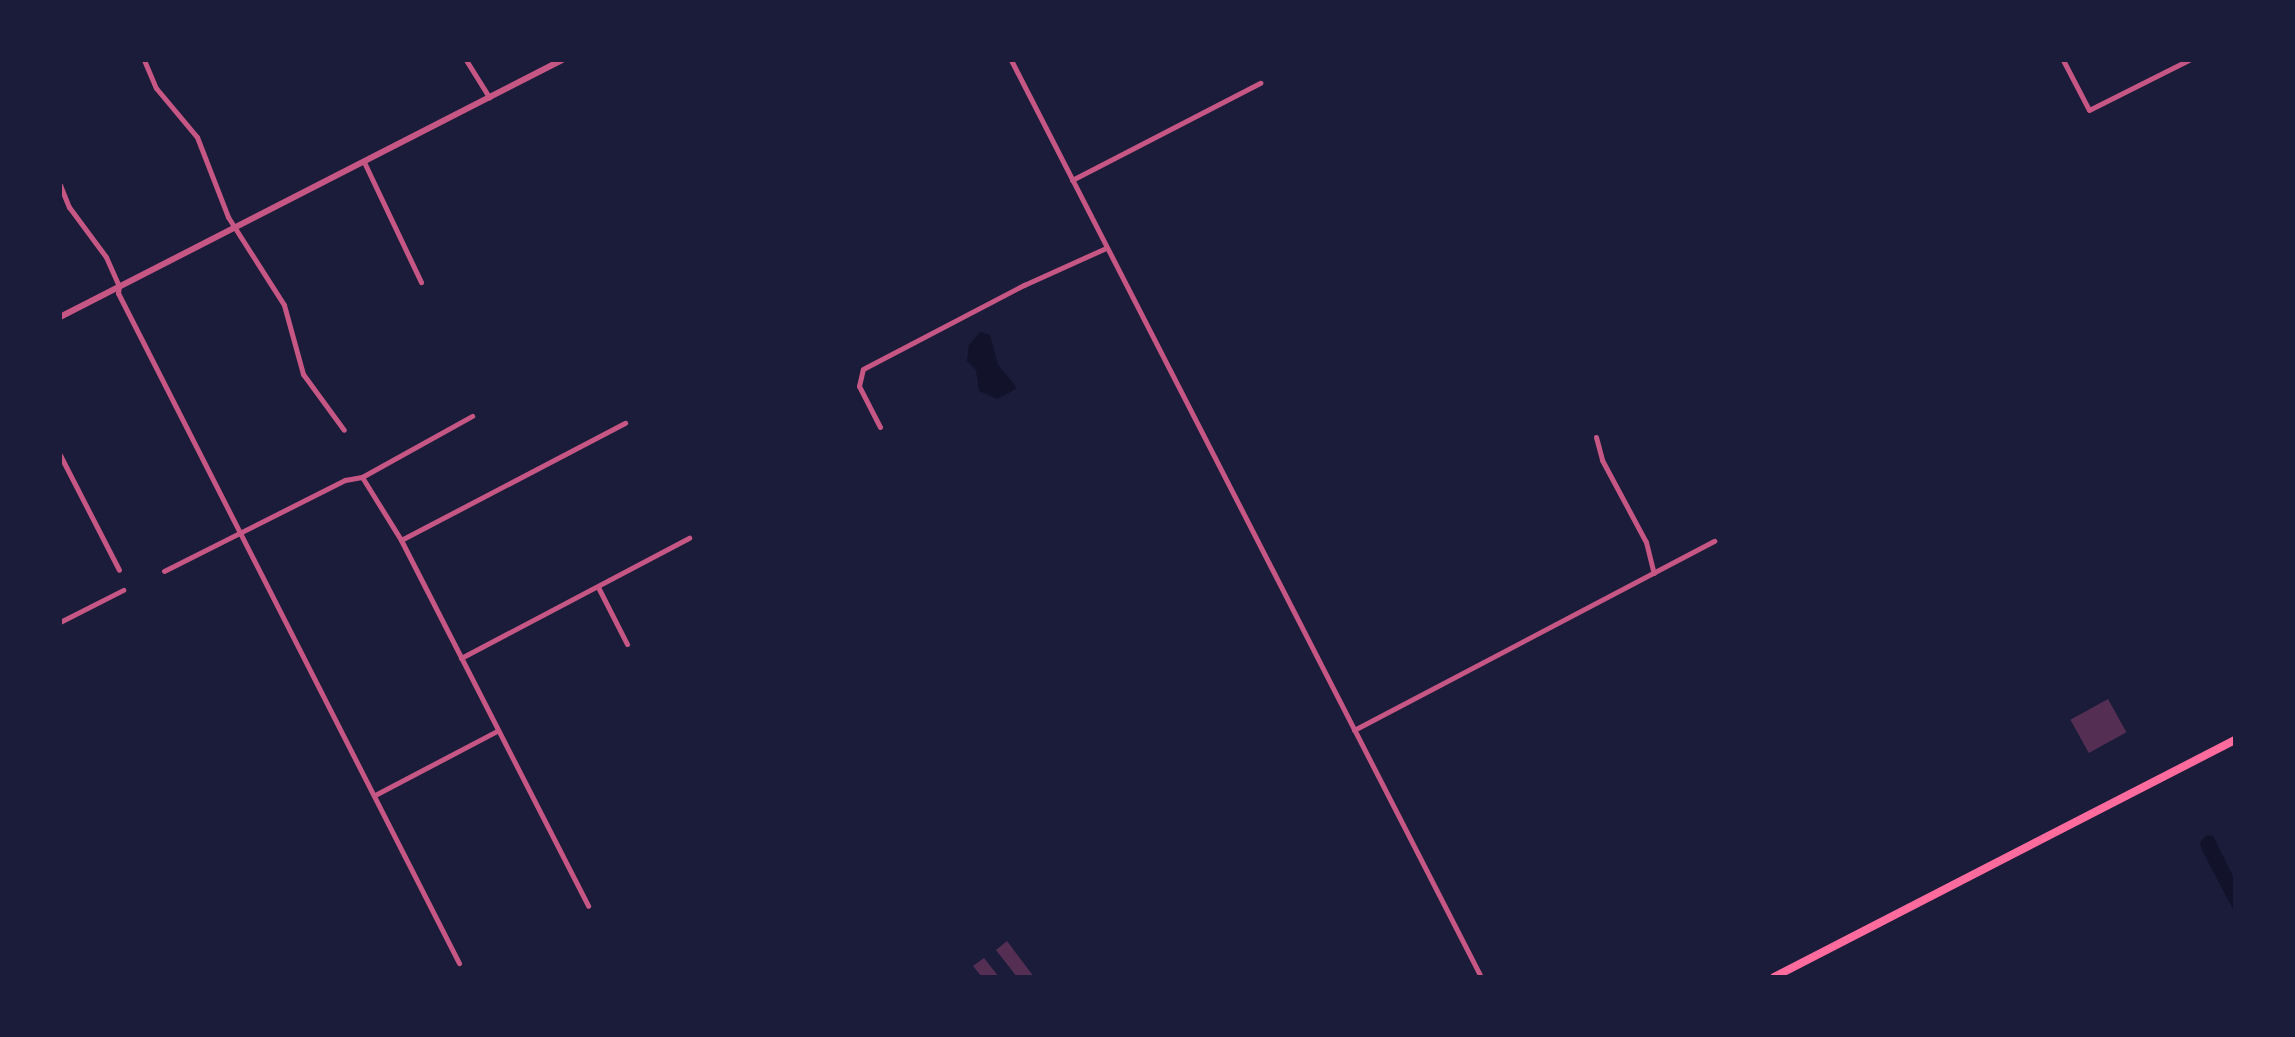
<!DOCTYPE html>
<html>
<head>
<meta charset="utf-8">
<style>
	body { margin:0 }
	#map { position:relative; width:2295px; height:1037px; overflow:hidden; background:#1b1b3a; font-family:"Public Sans",sans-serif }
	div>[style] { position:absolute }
	.water>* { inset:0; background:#12122b }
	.building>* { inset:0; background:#542f53; transform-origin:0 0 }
	.minor>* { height:5px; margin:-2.5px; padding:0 2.5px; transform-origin:2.5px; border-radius:2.5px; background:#c65784 }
	.tertiary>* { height:6px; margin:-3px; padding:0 3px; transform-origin:3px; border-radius:3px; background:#c65784 }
	.primary>* { height:8px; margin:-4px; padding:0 4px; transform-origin:4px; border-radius:4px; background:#ff6b9d }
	span { translate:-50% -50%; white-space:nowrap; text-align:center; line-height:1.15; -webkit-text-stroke:9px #1b1b3a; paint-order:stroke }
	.frame { position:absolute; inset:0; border:62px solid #1b1b3a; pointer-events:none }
</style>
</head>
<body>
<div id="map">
	<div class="water">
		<i style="clip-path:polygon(980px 332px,990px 335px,998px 365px,1015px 385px,1016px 389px,997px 399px,979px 391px,976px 370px,967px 361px,969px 345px)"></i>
		<i style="clip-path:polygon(2207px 835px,2213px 836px,2235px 880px,2235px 913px,2202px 850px,2200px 842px)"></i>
	</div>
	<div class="building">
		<i style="left:2108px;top:699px;width:38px;height:43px;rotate:61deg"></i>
		<i style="clip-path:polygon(1007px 941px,1034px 977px,1017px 977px,996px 950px)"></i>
		<i style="clip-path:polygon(984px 958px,999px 977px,982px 977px,973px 966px)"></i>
	</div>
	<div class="minor">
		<i style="left:144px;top:60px;width:30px;rotate:67deg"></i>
		<i style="left:156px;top:88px;width:64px;rotate:50.1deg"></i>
		<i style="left:197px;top:137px;width:86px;rotate:68.8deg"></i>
		<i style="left:228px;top:217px;width:104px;rotate:57.5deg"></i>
		<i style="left:284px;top:305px;width:72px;rotate:74.6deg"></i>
		<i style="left:303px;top:374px;width:69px;rotate:53.8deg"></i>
		<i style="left:466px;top:60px;width:44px;rotate:58.1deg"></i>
		<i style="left:1011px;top:60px;width:1030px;rotate:62.86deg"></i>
		<i style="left:2063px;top:60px;width:56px;rotate:62.5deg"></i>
		<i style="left:2089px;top:110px;width:112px;rotate:-26.6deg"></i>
		<i style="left:364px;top:162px;width:133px;rotate:64.6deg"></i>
		<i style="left:1072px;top:180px;width:212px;rotate:-27.3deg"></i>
		<i style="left:60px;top:185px;width:24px;rotate:68deg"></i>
		<i style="left:69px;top:207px;width:62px;rotate:53.5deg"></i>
		<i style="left:106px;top:257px;width:32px;rotate:66deg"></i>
		<i style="left:119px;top:286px;width:7px;rotate:98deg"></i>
		<i style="left:118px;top:293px;width:752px;rotate:63.03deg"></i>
		<i style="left:880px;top:427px;width:46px;rotate:-117.1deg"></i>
		<i style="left:859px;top:386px;width:17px;rotate:-77deg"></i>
		<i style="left:863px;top:369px;width:182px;rotate:-27.6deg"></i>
		<i style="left:1024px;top:285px;width:90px;rotate:-24.3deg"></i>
		<i style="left:1596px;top:437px;width:24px;rotate:75deg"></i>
		<i style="left:1602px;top:460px;width:93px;rotate:61.8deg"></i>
		<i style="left:1646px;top:542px;width:32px;rotate:76deg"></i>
		<i style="left:60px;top:455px;width:129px;rotate:62.8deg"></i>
		<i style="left:362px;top:477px;width:74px;rotate:58.2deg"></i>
		<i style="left:401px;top:540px;width:411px;rotate:62.9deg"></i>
		<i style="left:401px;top:540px;width:253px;rotate:-27.6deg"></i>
		<i style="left:164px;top:571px;width:203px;rotate:-26.7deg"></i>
		<i style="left:345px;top:480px;width:17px;rotate:-10deg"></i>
		<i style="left:362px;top:477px;width:126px;rotate:-29deg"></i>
		<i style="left:598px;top:587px;width:64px;rotate:63deg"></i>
		<i style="left:60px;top:622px;width:71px;rotate:-26.9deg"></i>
		<i style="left:461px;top:658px;width:258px;rotate:-27.8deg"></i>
		<i style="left:1354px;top:730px;width:407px;rotate:-27.7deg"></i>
		<i style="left:375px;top:795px;width:138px;rotate:-27.7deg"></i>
	</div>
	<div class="tertiary">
		<i style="left:60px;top:317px;width:564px;rotate:-27.11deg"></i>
	</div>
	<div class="primary">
		<i style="left:1774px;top:977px;width:518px;rotate:-27.21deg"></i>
	</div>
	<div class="frame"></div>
</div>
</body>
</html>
